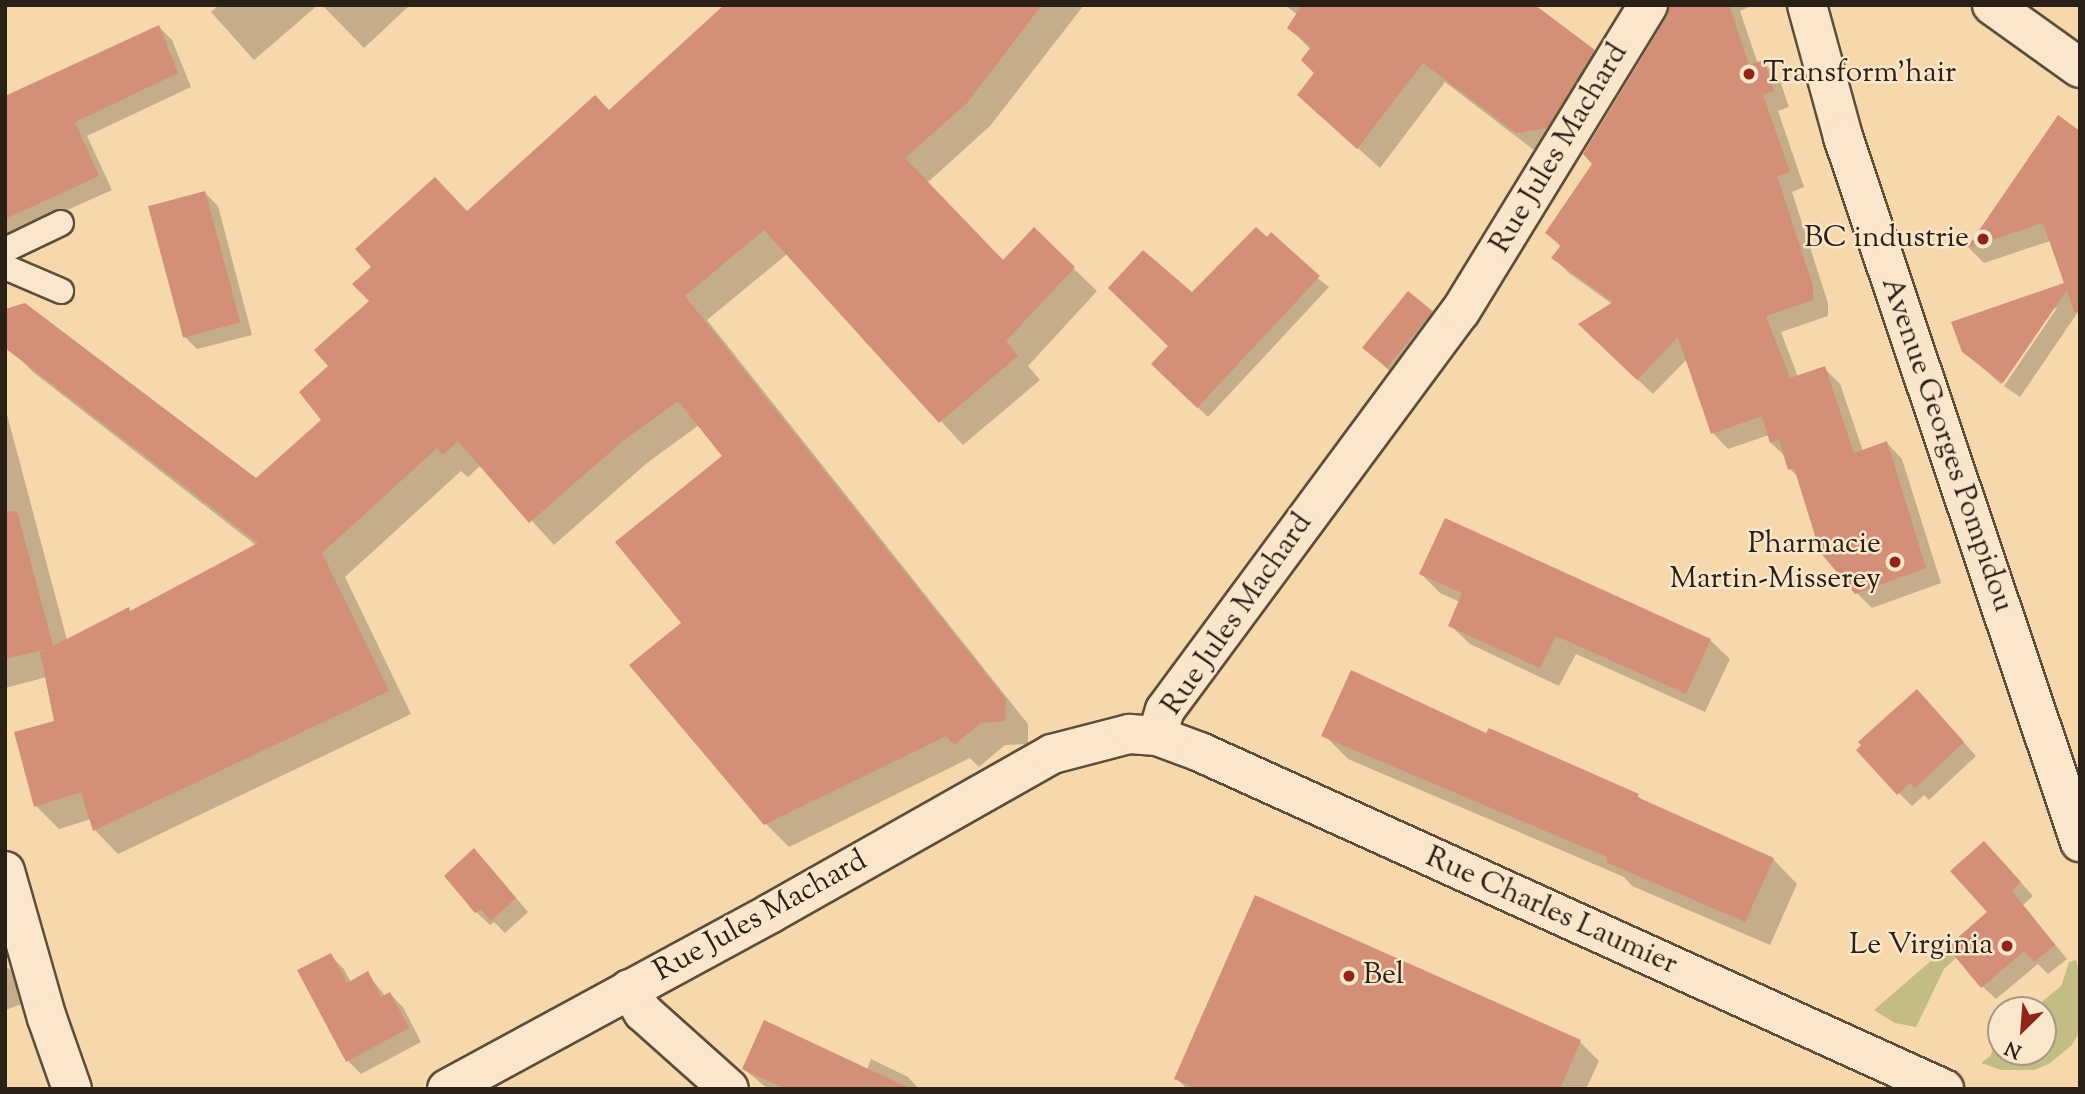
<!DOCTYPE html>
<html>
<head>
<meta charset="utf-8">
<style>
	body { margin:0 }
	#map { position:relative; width:2085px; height:1094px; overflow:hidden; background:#f7d8ad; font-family:"Sorts Mill Goudy",serif }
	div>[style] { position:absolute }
	.green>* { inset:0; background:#c3bd85 }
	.shadow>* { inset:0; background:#0003 }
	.building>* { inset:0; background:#d48f77; transform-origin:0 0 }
	.roads { filter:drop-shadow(2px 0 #5d4e3c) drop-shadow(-2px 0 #5d4e3c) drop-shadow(0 2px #5d4e3c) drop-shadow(0 -2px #5d4e3c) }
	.lane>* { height:24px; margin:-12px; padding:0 12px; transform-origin:12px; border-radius:12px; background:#fae6ca }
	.street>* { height:38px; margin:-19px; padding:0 19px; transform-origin:19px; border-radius:19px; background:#fae6ca }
	.secondary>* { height:38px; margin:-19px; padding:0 19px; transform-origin:19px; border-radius:19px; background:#fae6ca }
	.dots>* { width:19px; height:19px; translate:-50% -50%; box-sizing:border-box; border:4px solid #fae6ca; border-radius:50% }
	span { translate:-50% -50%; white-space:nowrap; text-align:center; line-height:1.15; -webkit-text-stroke:5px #fae6ca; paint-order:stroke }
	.poi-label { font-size:30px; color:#2a2016 }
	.left { translate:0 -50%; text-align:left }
	.right { translate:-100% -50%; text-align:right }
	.street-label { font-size:30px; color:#2a2016 }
	.frame { position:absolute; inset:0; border:7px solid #2a2016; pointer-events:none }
	.north { position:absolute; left:1987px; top:996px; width:70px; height:70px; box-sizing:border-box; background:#fae6ca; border:2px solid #a79782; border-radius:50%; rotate:205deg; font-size:19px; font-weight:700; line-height:28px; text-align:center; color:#2a2016 }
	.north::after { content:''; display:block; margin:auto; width:24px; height:32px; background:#8f2418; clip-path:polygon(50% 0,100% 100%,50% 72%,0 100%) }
</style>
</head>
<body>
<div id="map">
	<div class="green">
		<i style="clip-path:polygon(1947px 947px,1956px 958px,1944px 969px,1916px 1027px,1895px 1023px,1874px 1010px)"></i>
		<i style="clip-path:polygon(2076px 960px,2080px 974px,2080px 1031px,2072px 1045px,2049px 1064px,2034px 1070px,2001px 1070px,1981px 1063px,1990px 1056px,2001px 1032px,2001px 1052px,2043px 1052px,2043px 1010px,2032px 1010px,2061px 986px,2069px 962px)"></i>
	</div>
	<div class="shadow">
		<i style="clip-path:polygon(219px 5px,318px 5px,254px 60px,211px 12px)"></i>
		<i style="clip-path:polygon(322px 5px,410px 5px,364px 48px)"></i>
		<i style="clip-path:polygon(727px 5px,1084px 5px,990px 126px,927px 183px,1004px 262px,1034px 230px,1097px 291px,1028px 366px,1040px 380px,963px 445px,787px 254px,707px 320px,1028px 724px,1028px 744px,1005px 745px,979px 767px,970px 758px,789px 847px,765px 823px,684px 623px,724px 456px,699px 425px,647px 463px,554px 545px,481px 465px,468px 477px,461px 471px,345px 577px,411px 714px,118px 854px,95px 830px,91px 819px,59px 829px,36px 806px,56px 722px,47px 677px,5px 688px,5px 407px,67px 640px,129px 610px,131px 612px,257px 546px,33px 372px,9px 348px,256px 480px,323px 420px,330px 366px,467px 213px,610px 112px)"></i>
		<i style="clip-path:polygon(1285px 5px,1532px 5px,1593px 52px,1615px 73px,1539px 154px,1445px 82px,1380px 168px,1299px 95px,1316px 73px,1311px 50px,1290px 28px,1299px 16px)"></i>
		<i style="clip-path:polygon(1670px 5px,1753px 5px,1740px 11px,1758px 64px,1763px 62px,1779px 78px,1789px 107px,1778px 111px,1804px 187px,1792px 192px,1828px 303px,1828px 316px,1781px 332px,1798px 377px,1824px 368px,1840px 384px,1863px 451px,1887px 443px,1902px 459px,1941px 583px,1872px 608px,1856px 592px,1799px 478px,1790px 469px,1786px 457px,1771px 443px,1769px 435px,1728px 449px,1713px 433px,1687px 359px,1653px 394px,1596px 340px,1612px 304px,1569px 273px,1553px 257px,1561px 247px,1547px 233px,1594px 164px,1668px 17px)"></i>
		<i style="clip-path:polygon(159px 27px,172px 40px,191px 87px,87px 136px,112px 190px,5px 238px,5px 98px)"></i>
		<i style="clip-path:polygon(2058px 118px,2080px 309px,2020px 397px,2004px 386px,2057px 308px,2053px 308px,2001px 384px,1963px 351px,2072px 282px,2050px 241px,1984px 263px,1969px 248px)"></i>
		<i style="clip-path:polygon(205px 193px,218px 206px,252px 335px,197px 349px,184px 336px)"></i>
		<i style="clip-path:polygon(1268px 240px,1329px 287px,1208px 417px,1153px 364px,1170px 346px,1192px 294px)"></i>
		<i style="clip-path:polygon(1408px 293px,1445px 326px,1403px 383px,1382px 364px)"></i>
		<i style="clip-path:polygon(1421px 574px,1710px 640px,1730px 659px,1705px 712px,1576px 654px,1559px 686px,1470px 644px,1450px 625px,1460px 602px,1440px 593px)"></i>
		<i style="clip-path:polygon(1930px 705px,1976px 756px,1929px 800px,1924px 795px,1912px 806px,1899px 793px)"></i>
		<i style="clip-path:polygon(1324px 735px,1487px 735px,1638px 796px,1645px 803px,1773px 859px,1797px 884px,1770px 945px,1632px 886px,1624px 877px,1348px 759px)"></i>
		<i style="clip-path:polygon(1997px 856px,2033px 896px,2023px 905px,2067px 959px,2048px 974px,2038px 964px,1996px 999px,1982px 986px)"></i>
		<i style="clip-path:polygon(487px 864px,528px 912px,505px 933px,494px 922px,490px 925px,476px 912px)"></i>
		<i style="clip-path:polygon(1256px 898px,1580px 1042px,1599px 1061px,1586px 1089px,1187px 1089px,1176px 1078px)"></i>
		<i style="clip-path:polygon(330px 955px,343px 968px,351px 982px,367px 973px,386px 997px,390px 994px,403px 1007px,421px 1042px,361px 1074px,348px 1061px)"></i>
		<i style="clip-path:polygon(5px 965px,12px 972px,22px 1004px,5px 1010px)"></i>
		<i style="clip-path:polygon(871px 1059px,908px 1077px,919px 1089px,768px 1089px,744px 1069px,867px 1070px)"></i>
	</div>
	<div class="building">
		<i style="clip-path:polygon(724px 5px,1042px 5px,967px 103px,905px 158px,1003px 260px,1034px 227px,1075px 267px,1006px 341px,1018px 356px,939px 423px,764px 230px,685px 296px,1006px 699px,1005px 721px,981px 723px,954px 745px,946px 736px,764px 825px,629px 665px,681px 623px,615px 542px,722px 456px,678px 401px,624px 440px,529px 523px,458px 441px,443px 455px,437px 448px,322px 553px,389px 691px,93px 831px,81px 792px,34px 807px,14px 732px,54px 721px,40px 652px,47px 649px,5px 659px,5px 512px,17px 511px,53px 646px,129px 607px,130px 611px,258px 543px,5px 348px,5px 309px,25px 303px,256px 478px,321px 420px,299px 392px,328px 366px,314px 350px,369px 301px,352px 284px,371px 267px,355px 249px,435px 177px,467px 211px,595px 95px,609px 110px)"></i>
		<i style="clip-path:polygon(1302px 5px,1535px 5px,1595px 50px,1547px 128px,1516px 133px,1423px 63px,1357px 149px,1297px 95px,1314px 73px,1301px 60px,1311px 47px,1287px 28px)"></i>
		<i style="clip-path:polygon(1670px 5px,1729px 5px,1749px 65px,1764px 60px,1774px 91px,1763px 95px,1790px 172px,1777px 176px,1813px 286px,1813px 300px,1766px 316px,1790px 378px,1825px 366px,1854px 453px,1887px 441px,1926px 568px,1855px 594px,1820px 552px,1794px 468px,1788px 470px,1779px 440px,1770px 443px,1762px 416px,1711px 434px,1678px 337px,1637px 380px,1578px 324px,1613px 302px,1551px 258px,1561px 245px,1545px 233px,1592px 164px,1583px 154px,1667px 16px)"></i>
		<i style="clip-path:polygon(159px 25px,178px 73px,75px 122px,99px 176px,5px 219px,5px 96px)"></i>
		<i style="clip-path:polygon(2058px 115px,2080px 131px,2080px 311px,2074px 312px,2067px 290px,2003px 383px,1962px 352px,1951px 322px,2064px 283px,2043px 223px,1967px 248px)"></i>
		<i style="left:205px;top:191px;width:136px;height:59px;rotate:75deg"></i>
		<i style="clip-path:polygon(1256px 227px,1267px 237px,1271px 232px,1320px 276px,1197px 408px,1151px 364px,1168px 346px,1108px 288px,1143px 250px,1192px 292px)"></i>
		<i style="left:1408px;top:291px;width:32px;height:73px;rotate:39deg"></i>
		<i style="clip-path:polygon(1445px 518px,1711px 639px,1686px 694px,1556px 636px,1540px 668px,1448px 626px,1462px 593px,1419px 574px)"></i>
		<i style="clip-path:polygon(1351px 670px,1486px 733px,1489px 728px,1639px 794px,1637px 797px,1774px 858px,1745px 922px,1606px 862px,1607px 857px,1321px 736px)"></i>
		<i style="clip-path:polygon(1917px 689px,1964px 742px,1915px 788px,1910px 783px,1897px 795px,1856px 750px,1861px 745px,1858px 742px)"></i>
		<i style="clip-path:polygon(1984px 841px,2021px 882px,2012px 891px,2055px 945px,2034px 962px,2024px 951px,1981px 988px,1947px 947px,1987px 912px,1950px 871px)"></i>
		<i style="clip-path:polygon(474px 848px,516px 898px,491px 921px,481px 909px,475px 913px,444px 876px)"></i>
		<i style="clip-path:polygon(1255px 895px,1581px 1040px,1560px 1089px,1197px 1089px,1174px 1079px)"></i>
		<i style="clip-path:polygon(331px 953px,347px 983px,368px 971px,381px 997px,390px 992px,409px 1028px,346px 1062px,297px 970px)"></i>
		<i style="clip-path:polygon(764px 1020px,911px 1089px,786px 1089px,742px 1069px)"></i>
	</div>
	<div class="roads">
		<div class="lane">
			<i style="left:5px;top:250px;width:62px;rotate:-25.7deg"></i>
			<i style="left:5px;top:267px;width:61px;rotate:23.2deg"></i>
		</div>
		<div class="street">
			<i style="left:1992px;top:5px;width:108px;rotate:35.6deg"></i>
			<i style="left:1157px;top:736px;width:27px;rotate:-73deg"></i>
			<i style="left:1165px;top:710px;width:495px;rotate:-53.5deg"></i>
			<i style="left:1460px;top:312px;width:360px;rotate:-58.5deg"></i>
			<i style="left:5px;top:871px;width:153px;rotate:74.1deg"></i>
			<i style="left:47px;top:1018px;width:75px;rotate:70.6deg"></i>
			<i style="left:629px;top:989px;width:27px;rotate:59deg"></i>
			<i style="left:643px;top:1012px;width:115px;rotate:41.8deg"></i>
			<i style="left:447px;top:1089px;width:369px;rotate:-28.5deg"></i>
			<i style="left:771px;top:913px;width:323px;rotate:-29.5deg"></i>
			<i style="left:1052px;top:754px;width:80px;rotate:-14.6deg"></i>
			<i style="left:1129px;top:734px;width:28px;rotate:4deg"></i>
			<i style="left:1157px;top:736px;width:46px;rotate:20.4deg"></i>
			<i style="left:1200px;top:752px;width:817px;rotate:24.37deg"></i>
		</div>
		<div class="secondary">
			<i style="left:1807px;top:5px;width:137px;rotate:74.7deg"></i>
			<i style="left:1843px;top:137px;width:744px;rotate:71.42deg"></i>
		</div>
	</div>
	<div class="dots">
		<i style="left:1749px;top:74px;background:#8f2418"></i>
		<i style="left:1983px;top:239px;background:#8f2418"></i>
		<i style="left:1895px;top:562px;background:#8f2418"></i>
		<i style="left:2007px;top:946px;background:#8f2418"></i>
		<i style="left:1349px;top:976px;background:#8f2418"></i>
	</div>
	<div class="poi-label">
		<span class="left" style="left:1763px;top:74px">Transform'hair</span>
		<span class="right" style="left:1969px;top:239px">BC industrie</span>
		<span class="right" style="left:1881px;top:562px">Pharmacie<br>Martin-Misserey</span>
		<span class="right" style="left:1993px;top:946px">Le Virginia</span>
		<span class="left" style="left:1363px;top:976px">Bel</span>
	</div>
	<div class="street-label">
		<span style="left:1560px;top:149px;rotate:-59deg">Rue Jules Machard</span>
		<span style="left:1946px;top:445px;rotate:71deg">Avenue Georges Pompidou</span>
		<span style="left:1238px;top:615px;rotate:-55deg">Rue Jules Machard</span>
		<span style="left:1551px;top:912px;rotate:24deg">Rue Charles Laumier</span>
		<span style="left:761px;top:917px;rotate:-29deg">Rue Jules Machard</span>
	</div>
	<div class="frame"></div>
	<div class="north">N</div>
</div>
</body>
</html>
